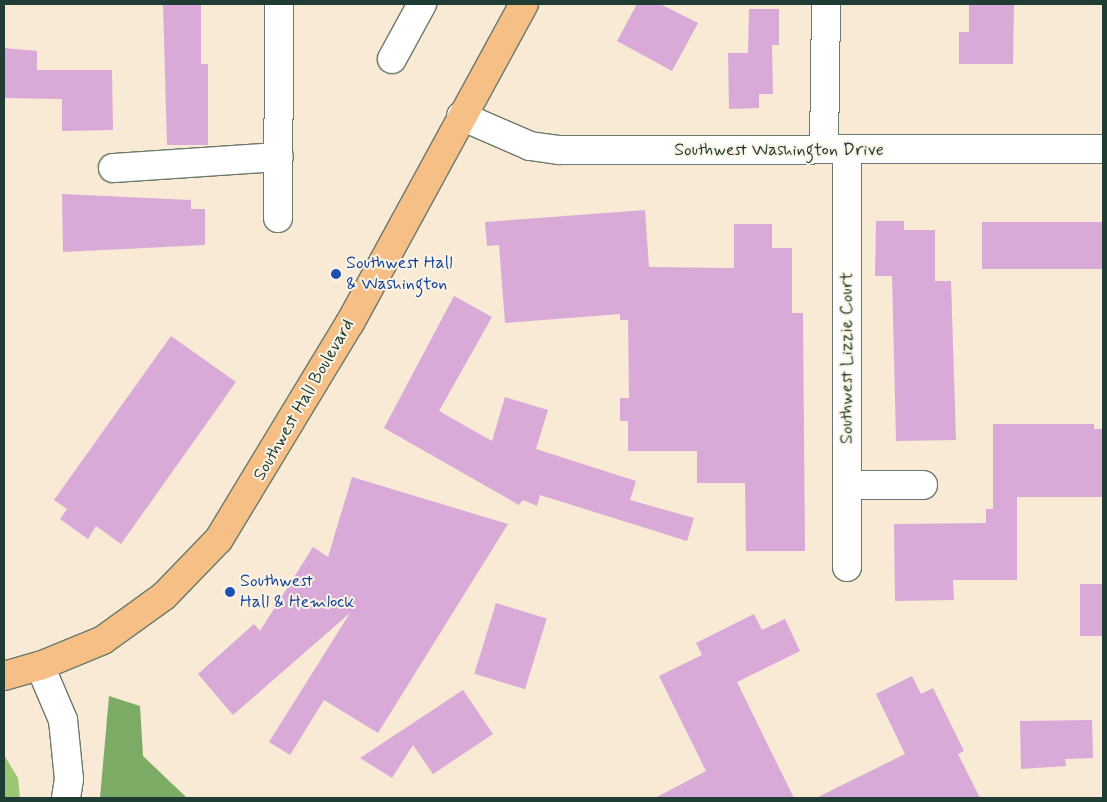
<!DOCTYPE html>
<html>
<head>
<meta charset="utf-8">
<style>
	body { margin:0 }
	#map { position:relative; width:1107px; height:802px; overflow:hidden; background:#f8ead4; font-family:Mynerve,sans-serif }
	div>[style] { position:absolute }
	.green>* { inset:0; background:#9bc673 }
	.forest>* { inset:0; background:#7cab65 }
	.building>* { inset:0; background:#d9aad8; transform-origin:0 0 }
	.roads { filter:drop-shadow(1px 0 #6b7a6c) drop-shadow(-1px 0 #6b7a6c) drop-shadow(0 1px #6b7a6c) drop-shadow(0 -1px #6b7a6c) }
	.minor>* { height:28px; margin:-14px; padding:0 14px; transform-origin:14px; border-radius:14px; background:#fff }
	.major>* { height:28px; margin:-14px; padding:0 14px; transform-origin:14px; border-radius:14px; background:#f5bf86 }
	.dots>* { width:14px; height:14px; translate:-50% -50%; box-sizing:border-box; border:2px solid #fcf5e5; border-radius:50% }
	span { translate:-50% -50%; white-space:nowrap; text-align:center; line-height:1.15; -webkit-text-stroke:4px #fcf5e5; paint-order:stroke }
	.street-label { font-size:18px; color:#1f3d34 }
	.transit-label { font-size:18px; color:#164399 }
	.left { translate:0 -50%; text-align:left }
	.frame { position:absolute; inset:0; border:5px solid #1f3d34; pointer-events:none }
</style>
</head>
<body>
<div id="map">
	<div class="green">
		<i style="clip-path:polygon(4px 755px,18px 778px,20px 798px,4px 798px)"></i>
	</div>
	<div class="forest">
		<i style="clip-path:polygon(109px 696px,140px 706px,143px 756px,187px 798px,100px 798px)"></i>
	</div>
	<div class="building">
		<i style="clip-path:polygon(163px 4px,201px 4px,201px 64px,208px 64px,208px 145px,167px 145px)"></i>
		<i style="clip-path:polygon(637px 4px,660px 4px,698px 23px,672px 71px,617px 41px)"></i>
		<i style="clip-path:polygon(969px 4px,1014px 4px,1013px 64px,959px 64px,959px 32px,969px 32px)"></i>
		<i style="clip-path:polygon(749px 9px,779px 9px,779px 45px,772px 45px,773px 94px,759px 94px,759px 108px,729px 109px,728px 53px,748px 53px)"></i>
		<i style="clip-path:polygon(4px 48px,37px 51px,37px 70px,112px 70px,113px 130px,62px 131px,62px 99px,4px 98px)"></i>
		<i style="clip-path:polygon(62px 194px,191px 200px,191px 209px,205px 209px,205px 245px,63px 252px)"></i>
		<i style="clip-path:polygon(645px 210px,649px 267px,734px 268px,734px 224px,772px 224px,772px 248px,792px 248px,792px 313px,803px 313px,805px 551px,746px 551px,745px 483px,697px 483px,697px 451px,628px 451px,628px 421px,620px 421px,620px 398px,629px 398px,628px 320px,620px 320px,620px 314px,505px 323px,499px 245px,487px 246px,485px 222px)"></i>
		<i style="clip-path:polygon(876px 221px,904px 221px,904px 230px,935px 230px,935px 281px,951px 281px,956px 440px,896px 441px,892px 276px,875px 276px)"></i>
		<i style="left:982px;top:222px;width:121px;height:47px"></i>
		<i style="clip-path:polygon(454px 296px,492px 317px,439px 411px,492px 441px,505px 397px,548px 410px,536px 449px,636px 481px,630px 500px,694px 518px,687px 541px,540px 495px,537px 506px,523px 500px,519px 505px,384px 428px)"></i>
		<i style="clip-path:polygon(171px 336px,236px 382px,121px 544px,96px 526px,88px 539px,60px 519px,67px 509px,54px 500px)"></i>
		<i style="clip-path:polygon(993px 424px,1094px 424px,1094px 429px,1103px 429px,1103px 497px,1017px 497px,1017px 580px,953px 580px,954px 600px,895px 601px,894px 524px,986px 523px,986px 509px,993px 509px)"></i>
		<i style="clip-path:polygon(352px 477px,508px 524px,378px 733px,324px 700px,290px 755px,269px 742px,350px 613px,233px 715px,198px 674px,254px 624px,260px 631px,313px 547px,328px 557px)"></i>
		<i style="left:1080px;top:584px;width:23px;height:52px"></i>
		<i style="left:496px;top:603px;width:53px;height:74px;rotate:17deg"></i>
		<i style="clip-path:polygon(754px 614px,762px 630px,785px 619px,800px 651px,737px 682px,794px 798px,655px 798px,706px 771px,659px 676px,702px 655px,696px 643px)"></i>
		<i style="clip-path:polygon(912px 676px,921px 694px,933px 688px,964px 751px,958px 754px,980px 798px,816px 798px,905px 754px,876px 694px)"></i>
		<i style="clip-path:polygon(463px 690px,493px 734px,433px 774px,413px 745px,392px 778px,360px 758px)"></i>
		<i style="clip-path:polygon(1092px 720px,1093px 758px,1065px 759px,1066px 766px,1021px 769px,1020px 721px)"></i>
	</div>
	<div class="roads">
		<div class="minor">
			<i style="left:392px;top:59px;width:63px;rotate:-61.4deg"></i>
			<i style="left:461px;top:116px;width:75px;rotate:23.5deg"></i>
			<i style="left:530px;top:146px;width:30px;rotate:8deg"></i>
			<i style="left:560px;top:150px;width:543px;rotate:-0.11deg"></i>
			<i style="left:824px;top:149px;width:145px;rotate:-89.2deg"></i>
			<i style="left:113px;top:168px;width:166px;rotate:-3.8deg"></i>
			<i style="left:278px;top:218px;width:214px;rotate:-89.7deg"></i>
			<i style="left:847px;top:485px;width:76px"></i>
			<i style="left:847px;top:567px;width:418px;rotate:-90deg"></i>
			<i style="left:40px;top:666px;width:59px;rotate:66.9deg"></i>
			<i style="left:63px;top:720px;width:59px;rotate:84.2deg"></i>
			<i style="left:69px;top:779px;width:19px;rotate:99deg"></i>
		</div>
		<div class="major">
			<i style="left:4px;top:676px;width:37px;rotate:-16deg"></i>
			<i style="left:40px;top:666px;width:68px;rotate:-22.4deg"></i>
			<i style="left:103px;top:640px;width:75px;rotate:-35.8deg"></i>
			<i style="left:164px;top:596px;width:79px;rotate:-46deg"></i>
			<i style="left:219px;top:539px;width:253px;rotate:-58.8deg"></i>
			<i style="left:350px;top:323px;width:363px;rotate:-61.4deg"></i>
		</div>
	</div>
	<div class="dots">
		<i style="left:336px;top:274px;background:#1a4fb4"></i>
		<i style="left:230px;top:592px;background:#1a4fb4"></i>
	</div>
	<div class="street-label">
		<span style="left:779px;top:150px">Southwest Washington Drive</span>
		<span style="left:847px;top:358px;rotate:-90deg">Southwest Lizzie Court</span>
		<span style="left:304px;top:400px;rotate:-60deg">Southwest Hall Boulevard</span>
	</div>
	<div class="transit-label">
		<span class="left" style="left:346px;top:274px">Southwest Hall<br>&amp; Washington</span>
		<span class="left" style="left:240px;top:592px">Southwest<br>Hall &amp; Hemlock</span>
	</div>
	<div class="frame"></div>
</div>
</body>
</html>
